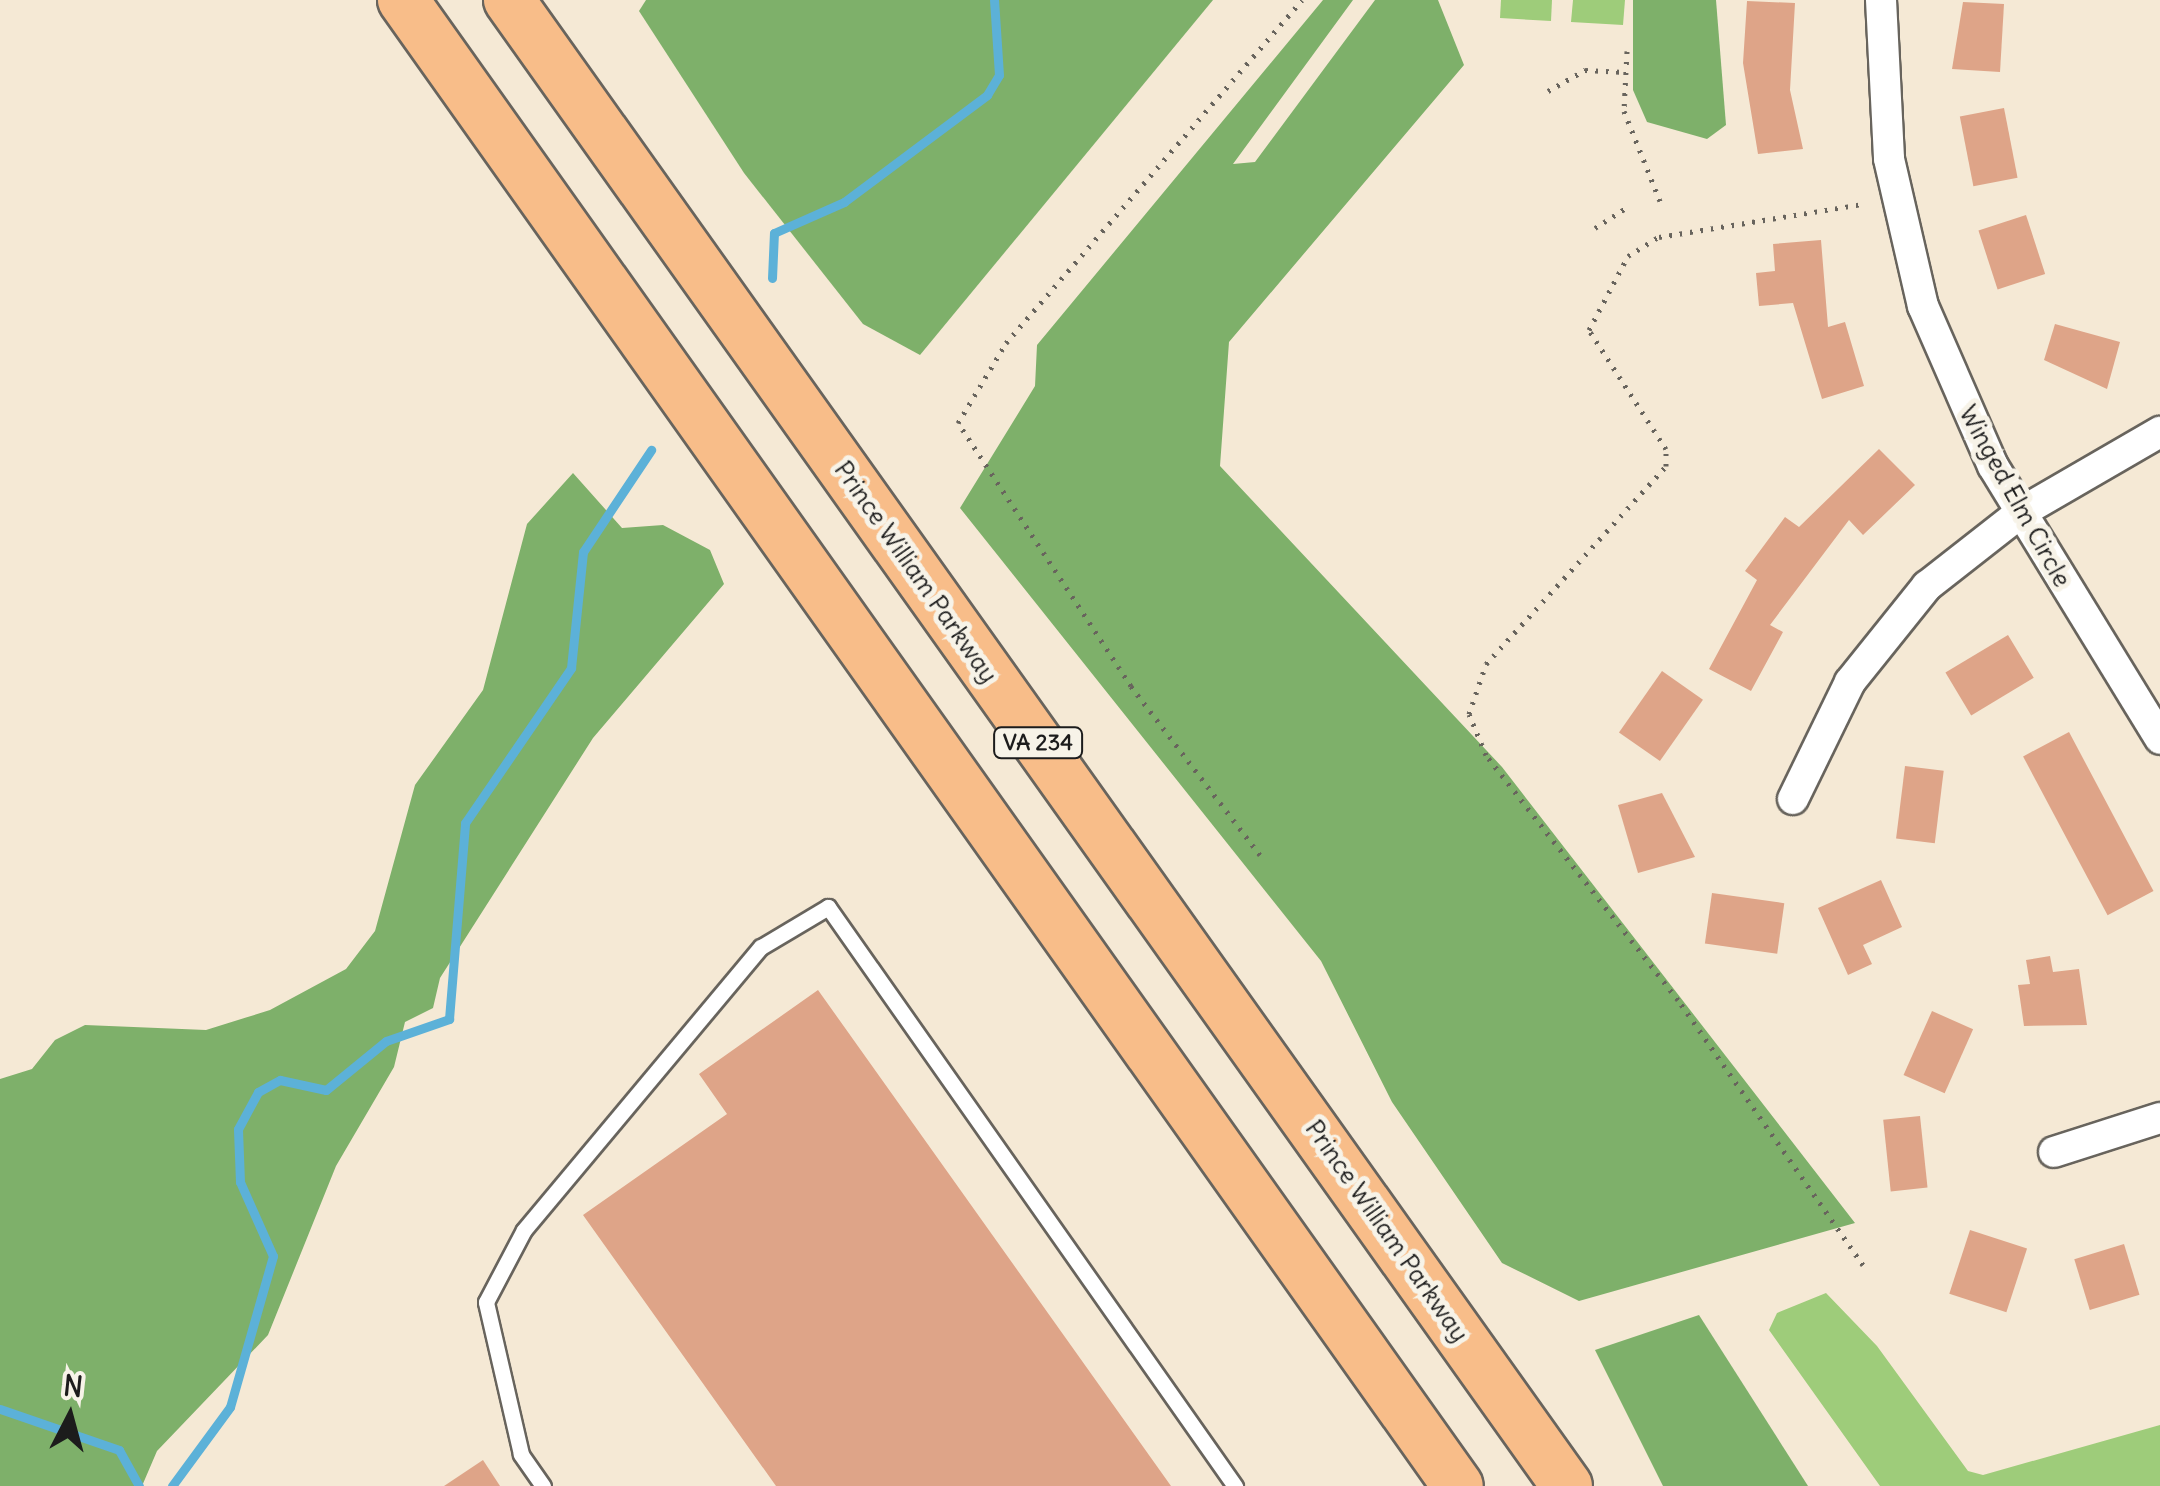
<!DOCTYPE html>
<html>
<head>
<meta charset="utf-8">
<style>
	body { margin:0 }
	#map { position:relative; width:2160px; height:1486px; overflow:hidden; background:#f5e9d5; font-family:Delius,sans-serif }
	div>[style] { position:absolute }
	.green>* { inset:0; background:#9ecc7a }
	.forest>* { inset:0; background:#7eb06a }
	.stream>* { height:9px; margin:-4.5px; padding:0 4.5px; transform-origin:4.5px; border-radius:4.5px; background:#5cb1d8 }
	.building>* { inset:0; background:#dea488; transform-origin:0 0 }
	.path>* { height:5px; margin-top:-2.5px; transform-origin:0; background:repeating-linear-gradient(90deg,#68645d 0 2.5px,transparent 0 10.5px) }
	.roads { filter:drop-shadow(2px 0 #68645d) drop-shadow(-2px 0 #68645d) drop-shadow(0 2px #68645d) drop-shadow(0 -2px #68645d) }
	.service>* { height:15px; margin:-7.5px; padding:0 7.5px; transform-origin:7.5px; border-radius:7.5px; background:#fff }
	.minor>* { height:30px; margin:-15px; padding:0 15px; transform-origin:15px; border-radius:15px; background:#fff }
	.trunk>* { height:50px; margin:-25px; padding:0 25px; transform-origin:25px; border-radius:25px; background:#f8bd89 }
	span { translate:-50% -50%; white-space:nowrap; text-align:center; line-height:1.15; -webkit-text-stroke:10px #f7f3e8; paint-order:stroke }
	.shield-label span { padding:2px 8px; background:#f7f3e8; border:2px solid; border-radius:8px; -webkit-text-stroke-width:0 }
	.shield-label { font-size:22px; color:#1c1c1c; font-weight:700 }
	.street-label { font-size:25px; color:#1c1c1c }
	.north { position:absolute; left:20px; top:1366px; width:100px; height:100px; -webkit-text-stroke:8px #f7f3e8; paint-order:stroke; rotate:6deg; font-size:28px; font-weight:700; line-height:40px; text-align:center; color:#1c1c1c }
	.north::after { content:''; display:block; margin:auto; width:35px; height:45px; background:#1c1c1c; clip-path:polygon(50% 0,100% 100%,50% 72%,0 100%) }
</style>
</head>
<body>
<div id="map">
	<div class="green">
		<i style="clip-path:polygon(1501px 0,1552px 0,1551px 21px,1500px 18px)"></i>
		<i style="clip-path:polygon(1573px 0,1625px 0,1623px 25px,1571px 22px)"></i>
		<i style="clip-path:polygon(1826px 1293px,1877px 1346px,1968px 1471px,1983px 1475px,2160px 1425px,2160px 1486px,1880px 1486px,1769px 1330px,1777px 1313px)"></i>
	</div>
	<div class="forest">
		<i style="clip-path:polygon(646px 0,1213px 0,920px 355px,863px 324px,744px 173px,639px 11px)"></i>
		<i style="clip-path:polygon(1323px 0,1353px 0,1233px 164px,1255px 162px,1375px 0,1438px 0,1464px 65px,1229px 342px,1220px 466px,1502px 767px,1855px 1223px,1579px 1301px,1502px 1263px,1392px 1102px,1321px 961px,960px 508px,1035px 386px,1037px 345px)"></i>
		<i style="clip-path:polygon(1633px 0,1716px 0,1726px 125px,1707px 139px,1647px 122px,1633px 90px)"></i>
		<i style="clip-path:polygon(573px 473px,622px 528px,663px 525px,710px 550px,724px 584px,593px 738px,440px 978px,433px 1008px,405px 1022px,394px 1067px,336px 1166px,268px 1335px,157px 1451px,142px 1486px,0 1486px,0 1079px,32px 1069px,55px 1040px,85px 1025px,206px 1030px,270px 1010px,346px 969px,375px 931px,415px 785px,483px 690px,527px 524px)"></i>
		<i style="clip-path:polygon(1699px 1315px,1808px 1486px,1663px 1486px,1595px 1350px)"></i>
	</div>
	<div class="stream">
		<i style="left:772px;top:278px;width:45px;rotate:-87.5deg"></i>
		<i style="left:774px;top:233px;width:77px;rotate:-23.9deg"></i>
		<i style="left:844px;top:202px;width:179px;rotate:-36.8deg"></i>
		<i style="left:987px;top:95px;width:23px;rotate:-59deg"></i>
		<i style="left:999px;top:75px;width:75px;rotate:-93.8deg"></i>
		<i style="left:0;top:1409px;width:126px;rotate:19deg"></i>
		<i style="left:119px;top:1450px;width:41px;rotate:60.9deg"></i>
		<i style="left:172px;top:1486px;width:98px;rotate:-53.7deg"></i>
		<i style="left:230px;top:1407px;width:157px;rotate:-74.1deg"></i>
		<i style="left:273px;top:1256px;width:81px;rotate:-114deg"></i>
		<i style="left:240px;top:1182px;width:53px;rotate:-92.2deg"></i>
		<i style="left:238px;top:1129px;width:42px;rotate:-61.6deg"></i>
		<i style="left:258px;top:1092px;width:25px;rotate:-29deg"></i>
		<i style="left:280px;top:1080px;width:47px;rotate:12.3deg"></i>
		<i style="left:326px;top:1090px;width:77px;rotate:-39.2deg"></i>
		<i style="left:386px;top:1041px;width:67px;rotate:-19.2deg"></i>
		<i style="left:449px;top:1019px;width:197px;rotate:-85.3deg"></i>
		<i style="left:465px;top:823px;width:188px;rotate:-55.6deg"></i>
		<i style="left:571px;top:668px;width:117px;rotate:-84.1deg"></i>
		<i style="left:583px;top:552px;width:123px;rotate:-56.3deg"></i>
	</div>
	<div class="building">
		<i style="clip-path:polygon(1747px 1px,1795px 3px,1790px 90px,1803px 149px,1758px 154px,1743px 63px)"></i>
		<i style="clip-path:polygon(1963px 2px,2004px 4px,2000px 72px,1952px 69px)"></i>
		<i style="left:2004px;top:108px;width:71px;height:45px;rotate:79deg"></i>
		<i style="left:2026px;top:215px;width:62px;height:50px;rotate:72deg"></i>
		<i style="clip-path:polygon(1821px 240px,1828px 327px,1845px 322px,1864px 386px,1822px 399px,1793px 303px,1759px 306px,1756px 273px,1775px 271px,1773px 244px)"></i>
		<i style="clip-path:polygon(2055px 324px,2120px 342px,2107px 389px,2044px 360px)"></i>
		<i style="clip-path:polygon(1879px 449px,1915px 485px,1863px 535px,1849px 520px,1770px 625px,1783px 632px,1751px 691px,1709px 669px,1757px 580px,1745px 571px,1785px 517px,1799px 527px)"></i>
		<i style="left:2008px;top:635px;width:50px;height:73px;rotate:59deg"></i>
		<i style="left:1662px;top:671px;width:50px;height:75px;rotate:35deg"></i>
		<i style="left:2069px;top:732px;width:180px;height:52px;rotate:62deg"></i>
		<i style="left:1905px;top:766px;width:39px;height:73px;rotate:7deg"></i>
		<i style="clip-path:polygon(1662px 793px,1695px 857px,1638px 873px,1618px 805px)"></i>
		<i style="clip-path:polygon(1881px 880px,1902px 927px,1863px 945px,1872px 964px,1848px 975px,1818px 908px)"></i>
		<i style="left:1712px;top:893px;width:73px;height:51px;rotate:8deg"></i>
		<i style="clip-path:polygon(2050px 956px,2053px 972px,2079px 969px,2087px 1025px,2024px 1026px,2018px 985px,2030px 984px,2026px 960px)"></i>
		<i style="clip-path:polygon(818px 990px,1171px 1486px,776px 1486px,583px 1215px,727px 1114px,699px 1074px)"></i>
		<i style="left:1932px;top:1011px;width:45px;height:70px;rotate:24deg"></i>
		<i style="left:1920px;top:1116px;width:72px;height:37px;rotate:84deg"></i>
		<i style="left:1970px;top:1230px;width:60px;height:67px;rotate:18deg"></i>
		<i style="left:2124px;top:1244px;width:53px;height:52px;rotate:73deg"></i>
		<i style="clip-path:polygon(483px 1460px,500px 1486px,444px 1486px)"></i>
	</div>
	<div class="path">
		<i style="left:1627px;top:51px;width:60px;rotate:92.9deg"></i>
		<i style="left:1624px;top:111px;width:97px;rotate:68.2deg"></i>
		<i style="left:1548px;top:91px;width:43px;rotate:-29.6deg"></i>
		<i style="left:1585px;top:70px;width:40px;rotate:2.9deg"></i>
		<i style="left:1595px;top:228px;width:38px;rotate:-33deg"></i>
		<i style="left:1260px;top:855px;width:213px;rotate:-127.4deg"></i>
		<i style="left:1131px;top:686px;width:315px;rotate:-123.3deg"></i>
		<i style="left:958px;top:423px;width:93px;rotate:-59deg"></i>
		<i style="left:1006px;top:343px;width:453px;rotate:-49.2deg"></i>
		<i style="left:1863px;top:1265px;width:323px;rotate:-124.9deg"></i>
		<i style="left:1678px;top:1000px;width:311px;rotate:-128.1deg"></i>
		<i style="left:1486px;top:755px;width:44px;rotate:-112.5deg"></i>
		<i style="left:1469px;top:714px;width:53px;rotate:-71.2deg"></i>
		<i style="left:1486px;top:664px;width:268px;rotate:-47.7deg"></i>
		<i style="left:1666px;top:466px;width:17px;rotate:-90deg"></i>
		<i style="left:1666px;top:449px;width:142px;rotate:-122.9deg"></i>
		<i style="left:1589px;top:330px;width:84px;rotate:-62.2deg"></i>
		<i style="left:1628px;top:256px;width:36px;rotate:-32deg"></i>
		<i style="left:1659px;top:237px;width:207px;rotate:-9.2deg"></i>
	</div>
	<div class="roads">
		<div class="service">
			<i style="left:543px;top:1486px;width:39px;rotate:-125deg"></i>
			<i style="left:521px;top:1454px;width:156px;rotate:-103deg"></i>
			<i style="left:486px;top:1302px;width:81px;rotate:-62.2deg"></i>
			<i style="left:524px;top:1230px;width:369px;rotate:-50.1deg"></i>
			<i style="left:761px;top:947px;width:78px;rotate:-30.8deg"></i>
			<i style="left:828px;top:907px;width:708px;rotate:54.9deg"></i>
		</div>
		<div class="minor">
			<i style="left:1881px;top:0;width:159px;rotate:87.1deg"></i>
			<i style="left:1889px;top:159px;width:151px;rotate:77deg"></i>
			<i style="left:1923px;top:306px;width:175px;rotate:66.4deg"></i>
			<i style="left:1993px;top:466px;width:320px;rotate:58.5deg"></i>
			<i style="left:1793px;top:799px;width:130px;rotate:-64deg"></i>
			<i style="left:1850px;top:682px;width:123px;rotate:-51.3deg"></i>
			<i style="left:1927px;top:586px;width:118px;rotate:-38.1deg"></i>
			<i style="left:2020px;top:513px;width:162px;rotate:-30.1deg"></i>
			<i style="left:2054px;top:1152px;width:111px;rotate:-17.8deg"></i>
		</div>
		<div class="trunk">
			<i style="left:403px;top:0;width:1822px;rotate:54.63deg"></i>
			<i style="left:509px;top:0;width:1824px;rotate:54.55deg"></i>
		</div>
	</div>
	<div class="shield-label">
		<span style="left:1038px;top:743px">VA 234</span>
	</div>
	<div class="street-label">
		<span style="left:2015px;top:496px;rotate:61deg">Winged Elm Circle</span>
		<span style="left:916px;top:572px;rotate:55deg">Prince William Parkway</span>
		<span style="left:1387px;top:1231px;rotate:55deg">Prince William Parkway</span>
	</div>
	<div class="north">N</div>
</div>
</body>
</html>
